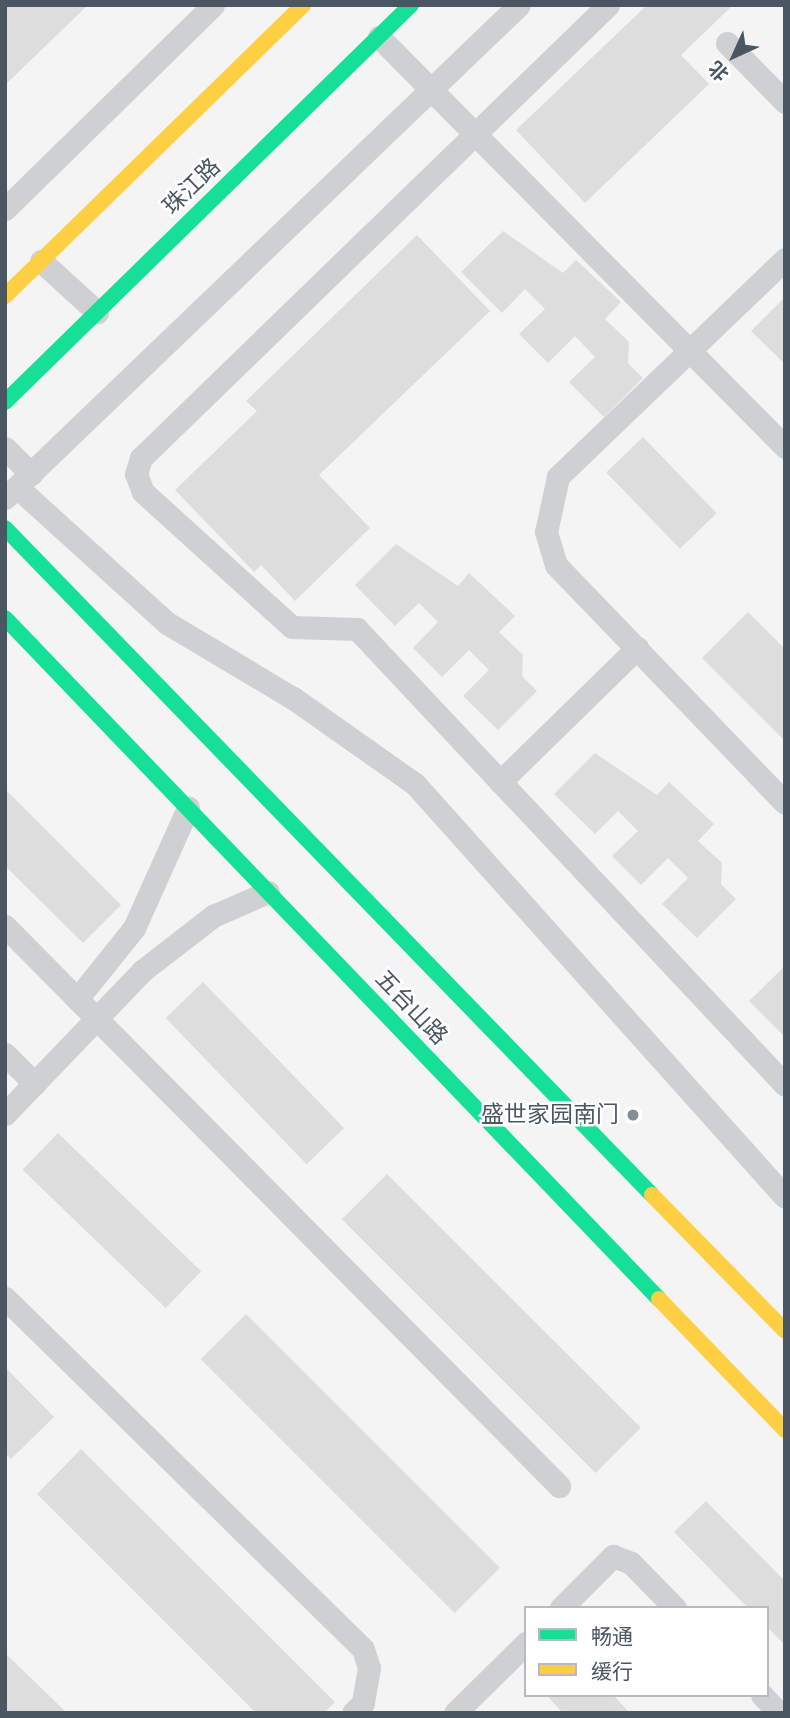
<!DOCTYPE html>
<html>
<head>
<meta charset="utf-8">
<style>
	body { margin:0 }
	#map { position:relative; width:790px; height:1718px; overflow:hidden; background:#f4f4f4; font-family:Karla,"Noto Sans SC",sans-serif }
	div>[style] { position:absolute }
	.building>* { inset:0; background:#ddddde; transform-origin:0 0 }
	.lane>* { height:23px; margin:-11.5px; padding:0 11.5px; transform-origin:11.5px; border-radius:11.5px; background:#ced0d2 }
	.fast>* { height:16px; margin:-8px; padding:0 8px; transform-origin:8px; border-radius:8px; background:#16e098 }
	.slow>* { height:16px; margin:-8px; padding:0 8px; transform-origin:8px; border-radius:8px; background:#ffcf43 }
	.dots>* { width:19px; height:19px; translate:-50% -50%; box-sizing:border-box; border:4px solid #fff; border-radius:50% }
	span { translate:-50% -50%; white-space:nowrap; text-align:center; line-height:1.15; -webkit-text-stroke:5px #fff; paint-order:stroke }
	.street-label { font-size:23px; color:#4a5661 }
	.poi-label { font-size:23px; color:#4a5661 }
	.right { translate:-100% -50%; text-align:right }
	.frame { position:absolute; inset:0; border:7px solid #4a5661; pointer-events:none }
	.legend { position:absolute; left:524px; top:1606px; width:245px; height:91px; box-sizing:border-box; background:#fff; border:2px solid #b7bbc0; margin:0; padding:9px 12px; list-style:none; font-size:21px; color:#4a5661 }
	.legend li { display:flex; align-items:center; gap:14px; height:35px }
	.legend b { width:35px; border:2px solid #b7bbc0 }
	.north { position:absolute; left:699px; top:21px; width:70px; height:70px; -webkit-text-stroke:5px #fff; paint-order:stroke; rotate:225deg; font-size:19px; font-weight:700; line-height:28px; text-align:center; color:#4a5661 }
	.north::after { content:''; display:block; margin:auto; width:24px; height:32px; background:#4a5661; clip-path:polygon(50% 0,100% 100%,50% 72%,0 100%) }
</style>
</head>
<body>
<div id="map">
	<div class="building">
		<i style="clip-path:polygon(5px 5px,88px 5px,5px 85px)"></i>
		<i style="clip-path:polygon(647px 5px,733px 5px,681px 55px,709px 84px,585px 203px,516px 130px)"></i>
		<i style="clip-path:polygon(503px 231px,563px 273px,576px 260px,621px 302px,605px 319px,629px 342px,628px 363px,643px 378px,604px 417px,569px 382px,595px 357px,575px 336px,548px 363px,519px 334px,545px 309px,525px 289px,502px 313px,461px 272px)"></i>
		<i style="clip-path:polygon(417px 235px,490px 311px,319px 475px,370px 528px,295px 601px,261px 565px,254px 572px,175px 490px,257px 411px,246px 401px)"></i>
		<i style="clip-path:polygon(785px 297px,785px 364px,751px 331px)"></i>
		<i style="left:643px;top:437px;width:106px;height:51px;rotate:46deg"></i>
		<i style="clip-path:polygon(396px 544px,458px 586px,469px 573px,515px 616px,499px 632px,523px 655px,522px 676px,537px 691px,498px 730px,463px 696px,489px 670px,469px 650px,442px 677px,413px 648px,438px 622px,419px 603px,395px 626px,355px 585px)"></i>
		<i style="clip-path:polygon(748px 612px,785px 649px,785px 741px,702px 658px)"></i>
		<i style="clip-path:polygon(595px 753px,657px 795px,669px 782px,714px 824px,698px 841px,722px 863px,721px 884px,736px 899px,697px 938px,662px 904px,688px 878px,668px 858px,641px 885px,612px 856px,638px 831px,618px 811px,595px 834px,554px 794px)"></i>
		<i style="clip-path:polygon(5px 789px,121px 905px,83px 943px,5px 866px)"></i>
		<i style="clip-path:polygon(785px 966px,785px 1037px,749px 1001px)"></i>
		<i style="left:203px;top:982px;width:203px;height:52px;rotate:46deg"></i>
		<i style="left:58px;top:1133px;width:199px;height:51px;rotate:44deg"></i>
		<i style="left:387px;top:1174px;width:359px;height:64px;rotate:45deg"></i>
		<i style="left:246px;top:1314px;width:359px;height:64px;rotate:45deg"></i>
		<i style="clip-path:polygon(5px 1367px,54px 1417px,11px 1459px,5px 1453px)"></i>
		<i style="clip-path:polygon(81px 1449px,335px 1702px,324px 1713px,256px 1713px,37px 1494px)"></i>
		<i style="clip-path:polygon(706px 1501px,785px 1581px,785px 1645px,767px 1627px,767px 1608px,748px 1608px,674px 1532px)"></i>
		<i style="clip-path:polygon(5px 1653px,67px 1713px,5px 1713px)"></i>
		<i style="clip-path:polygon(546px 1695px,613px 1695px,630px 1713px,563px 1713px)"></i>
	</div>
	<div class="lane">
		<i style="left:608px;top:5px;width:651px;rotate:135.87deg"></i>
		<i style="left:141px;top:458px;width:17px;rotate:107deg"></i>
		<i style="left:136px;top:474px;width:19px;rotate:69deg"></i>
		<i style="left:143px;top:492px;width:201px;rotate:42.2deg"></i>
		<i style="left:292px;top:627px;width:65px;rotate:1.8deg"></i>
		<i style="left:357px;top:629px;width:625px;rotate:46.81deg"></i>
		<i style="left:379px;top:37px;width:577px;rotate:45.28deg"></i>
		<i style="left:727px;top:43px;width:83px;rotate:45.5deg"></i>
		<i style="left:5px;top:209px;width:291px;rotate:-44.4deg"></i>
		<i style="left:785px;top:259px;width:315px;rotate:136.2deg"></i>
		<i style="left:558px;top:477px;width:56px;rotate:102.3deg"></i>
		<i style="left:546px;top:532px;width:34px;rotate:73deg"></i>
		<i style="left:556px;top:565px;width:330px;rotate:46.1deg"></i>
		<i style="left:41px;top:261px;width:76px;rotate:42.3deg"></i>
		<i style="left:5px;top:448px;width:37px;rotate:45deg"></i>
		<i style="left:17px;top:487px;width:202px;rotate:42.2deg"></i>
		<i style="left:167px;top:623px;width:147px;rotate:30.8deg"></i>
		<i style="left:293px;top:698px;width:149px;rotate:35.2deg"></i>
		<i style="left:415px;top:784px;width:554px;rotate:48.14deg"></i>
		<i style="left:5px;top:498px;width:712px;rotate:-43.81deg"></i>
		<i style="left:500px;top:782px;width:192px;rotate:-44.4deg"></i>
		<i style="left:5px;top:926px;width:788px;rotate:45.31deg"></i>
		<i style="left:77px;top:999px;width:91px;rotate:-51.2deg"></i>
		<i style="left:134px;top:928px;width:132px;rotate:-65.8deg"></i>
		<i style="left:5px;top:1054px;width:42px;rotate:45deg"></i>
		<i style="left:5px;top:1114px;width:198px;rotate:-46.2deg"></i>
		<i style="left:142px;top:971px;width:90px;rotate:-37.8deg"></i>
		<i style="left:213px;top:916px;width:60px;rotate:-23.6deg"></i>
		<i style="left:5px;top:1298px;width:501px;rotate:44.43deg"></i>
		<i style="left:363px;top:1649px;width:20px;rotate:72deg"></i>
		<i style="left:369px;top:1668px;width:36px;rotate:100deg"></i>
		<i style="left:363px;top:1703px;width:14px;rotate:135deg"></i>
		<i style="left:561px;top:1608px;width:74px;rotate:-45deg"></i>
		<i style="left:613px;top:1556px;width:19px;rotate:21deg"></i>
		<i style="left:631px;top:1563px;width:63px;rotate:45.6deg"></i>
		<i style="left:762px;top:1695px;width:25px;rotate:47deg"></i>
		<i style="left:455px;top:1713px;width:100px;rotate:-44.6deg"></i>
	</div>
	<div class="fast">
		<i style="left:5px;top:402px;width:568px;rotate:-44.36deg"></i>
		<i style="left:5px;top:528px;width:929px;rotate:45.87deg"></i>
		<i style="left:5px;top:618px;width:944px;rotate:46.16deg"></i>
	</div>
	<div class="slow">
		<i style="left:5px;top:296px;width:417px;rotate:-44.3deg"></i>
		<i style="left:652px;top:1195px;width:190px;rotate:45.6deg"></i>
		<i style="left:659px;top:1299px;width:182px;rotate:46.1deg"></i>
	</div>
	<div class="dots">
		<i style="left:633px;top:1115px;background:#868d94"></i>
	</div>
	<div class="street-label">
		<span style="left:192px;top:187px;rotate:-44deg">珠江路</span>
		<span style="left:411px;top:1008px;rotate:46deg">五台山路</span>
	</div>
	<div class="poi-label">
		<span class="right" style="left:619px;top:1115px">盛世家园南门</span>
	</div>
	<div class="frame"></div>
	<ul class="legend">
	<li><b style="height:9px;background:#16e098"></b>畅通</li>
	<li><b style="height:9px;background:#ffcf43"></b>缓行</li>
	</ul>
	<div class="north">北</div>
</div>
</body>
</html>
